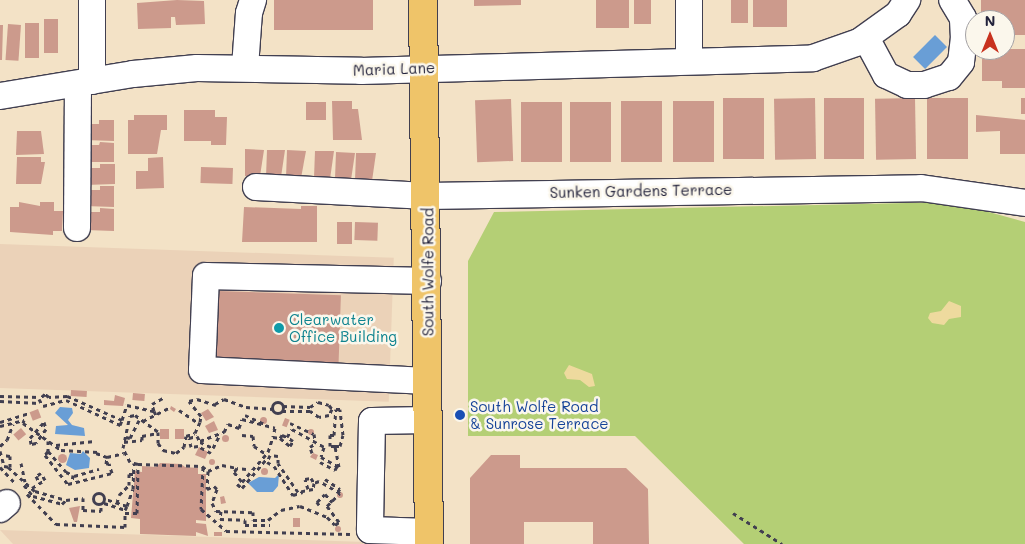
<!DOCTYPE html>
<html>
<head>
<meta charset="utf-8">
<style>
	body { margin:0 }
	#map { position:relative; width:1025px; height:544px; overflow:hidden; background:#f3e2c6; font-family:Mali,sans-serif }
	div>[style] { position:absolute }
	.built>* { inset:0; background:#ebd2b8; transform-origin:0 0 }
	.green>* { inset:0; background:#b4cf75 }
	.sand>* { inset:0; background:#eeda9e }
	.water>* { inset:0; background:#699ed6; transform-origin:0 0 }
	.building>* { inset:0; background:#cc9a8c; transform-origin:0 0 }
	.round { border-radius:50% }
	.path>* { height:3px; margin-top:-1.5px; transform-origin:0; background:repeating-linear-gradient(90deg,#413f50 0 4px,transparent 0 8px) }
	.path>.ring { margin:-1.5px; padding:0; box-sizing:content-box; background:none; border:3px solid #413f50; border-radius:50% }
	.roads { filter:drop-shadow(1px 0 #413f50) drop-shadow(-1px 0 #413f50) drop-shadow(0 1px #413f50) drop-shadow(0 -1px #413f50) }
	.minor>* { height:26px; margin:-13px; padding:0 13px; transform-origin:13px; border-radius:13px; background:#fff }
	.major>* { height:28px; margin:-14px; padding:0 14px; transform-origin:14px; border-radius:14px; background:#efc469 }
	.dots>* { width:14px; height:14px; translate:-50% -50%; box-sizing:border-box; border:2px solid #fbf7ec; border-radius:50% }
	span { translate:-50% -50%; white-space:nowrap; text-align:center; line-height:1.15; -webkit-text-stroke:5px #fbf7ec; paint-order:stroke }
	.street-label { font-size:15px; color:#22223b }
	.culture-label { font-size:15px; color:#0d838f }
	.left { translate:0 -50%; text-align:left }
	.transit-label { font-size:15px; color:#164399 }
	.north { position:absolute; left:965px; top:10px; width:50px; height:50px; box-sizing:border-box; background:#fbf7ec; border:1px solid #a4a2a5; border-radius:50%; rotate:0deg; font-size:14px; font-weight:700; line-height:20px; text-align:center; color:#22223b }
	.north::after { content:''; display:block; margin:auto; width:18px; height:22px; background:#c8321e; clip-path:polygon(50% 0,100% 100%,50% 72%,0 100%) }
</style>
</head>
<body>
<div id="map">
	<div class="built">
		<i style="left:0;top:244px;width:394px;height:144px;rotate:2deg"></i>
		<i style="clip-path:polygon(0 530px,395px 543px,395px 544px,13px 544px)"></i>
	</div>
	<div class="green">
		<i style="clip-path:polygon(952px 202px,1025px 222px,1025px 544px,744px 544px,635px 436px,468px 436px,468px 261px,494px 212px)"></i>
	</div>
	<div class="sand">
		<i style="clip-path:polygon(949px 301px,961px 306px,961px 317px,949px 319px,944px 325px,932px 323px,928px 318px,930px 313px,941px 311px)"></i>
		<i style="clip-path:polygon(569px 365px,592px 374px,595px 386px,589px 387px,580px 380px,567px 379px,564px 373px)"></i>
	</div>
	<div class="water">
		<i style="left:935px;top:35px;width:17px;height:31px;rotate:45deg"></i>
		<i style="clip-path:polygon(60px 407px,72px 408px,73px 413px,68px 420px,72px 425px,84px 428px,85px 436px,55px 434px,56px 426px,68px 425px,55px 413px)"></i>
		<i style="clip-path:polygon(83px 451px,90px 458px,89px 468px,75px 470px,66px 465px,70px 453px,81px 454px)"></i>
		<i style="clip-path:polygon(279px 474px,278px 486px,273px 492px,257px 492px,248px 483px,259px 477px,275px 478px)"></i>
	</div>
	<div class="building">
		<i style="clip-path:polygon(177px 0,204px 1px,205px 24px,176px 25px,175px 17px,171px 17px,171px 28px,138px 29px,137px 3px)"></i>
		<i style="left:274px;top:0;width:99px;height:30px"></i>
		<i style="clip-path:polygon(474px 0,521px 0,521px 5px,474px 6px)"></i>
		<i style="left:596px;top:0;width:33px;height:28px"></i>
		<i style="left:634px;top:0;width:17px;height:24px"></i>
		<i style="left:731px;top:0;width:17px;height:23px"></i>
		<i style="left:753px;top:0;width:34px;height:27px"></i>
		<i style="clip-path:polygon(981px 0,1025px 0,1025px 35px,1005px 35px,1005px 20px,981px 20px)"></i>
		<i style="left:44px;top:19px;width:14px;height:34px"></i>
		<i style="left:25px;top:23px;width:14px;height:35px"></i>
		<i style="left:8px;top:24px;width:13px;height:36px;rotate:4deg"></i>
		<i style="clip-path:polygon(0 25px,3px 25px,2px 60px,0 60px)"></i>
		<i style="clip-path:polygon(1005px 49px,1025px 49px,1025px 88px,1002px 88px,1002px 81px,982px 81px,982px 53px,1003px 52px)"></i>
		<i style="left:764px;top:98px;width:61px;height:41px;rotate:90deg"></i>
		<i style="left:815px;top:98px;width:61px;height:41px;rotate:89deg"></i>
		<i style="left:824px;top:98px;width:40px;height:61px"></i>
		<i style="left:915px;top:98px;width:61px;height:40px;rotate:89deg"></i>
		<i style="left:968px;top:98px;width:61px;height:41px;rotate:90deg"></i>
		<i style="left:1021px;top:98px;width:4px;height:16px"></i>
		<i style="left:511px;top:99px;width:62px;height:36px;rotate:88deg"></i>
		<i style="clip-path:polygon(332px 101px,352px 101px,352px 109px,358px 109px,362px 140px,333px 140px)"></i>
		<i style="left:621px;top:101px;width:41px;height:61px"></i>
		<i style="left:673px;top:101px;width:41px;height:61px"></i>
		<i style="left:306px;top:102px;width:20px;height:18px"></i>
		<i style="left:521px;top:102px;width:41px;height:60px"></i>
		<i style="left:570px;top:102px;width:41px;height:60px"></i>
		<i style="clip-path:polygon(184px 110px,215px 110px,215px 117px,227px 117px,226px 145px,211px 145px,211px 141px,184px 141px)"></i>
		<i style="clip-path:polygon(134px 115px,167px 115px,167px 130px,161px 130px,157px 154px,128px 154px,128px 120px,134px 120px)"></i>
		<i style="clip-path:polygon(976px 115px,1025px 120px,1025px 154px,1000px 154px,1000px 131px,976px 132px)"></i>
		<i style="clip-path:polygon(99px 120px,114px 120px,114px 141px,85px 140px,85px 124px,99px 124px)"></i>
		<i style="clip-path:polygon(17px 131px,41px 131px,44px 154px,16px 155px)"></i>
		<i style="clip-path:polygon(100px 142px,114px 143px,114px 162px,85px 162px,85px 145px,99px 145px)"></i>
		<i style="clip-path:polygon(245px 149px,264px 150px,260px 176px,245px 176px)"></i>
		<i style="clip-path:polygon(267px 150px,285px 150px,281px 177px,266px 177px)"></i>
		<i style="clip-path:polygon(287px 150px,306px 151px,301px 178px,286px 178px)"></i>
		<i style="clip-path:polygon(315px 151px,334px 151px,330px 179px,314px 178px)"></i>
		<i style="clip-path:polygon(336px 152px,355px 153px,351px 180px,335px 179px)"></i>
		<i style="clip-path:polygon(356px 153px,376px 153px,372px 181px,355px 181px)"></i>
		<i style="clip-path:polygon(17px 157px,41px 157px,41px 162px,45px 162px,41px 184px,16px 184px)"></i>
		<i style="clip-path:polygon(163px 157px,164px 188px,136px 189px,136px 171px,148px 171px,148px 158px)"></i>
		<i style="clip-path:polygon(100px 164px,115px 164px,115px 184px,85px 185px,85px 168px,100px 168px)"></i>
		<i style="left:201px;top:167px;width:32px;height:16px;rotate:2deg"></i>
		<i style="clip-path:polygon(100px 186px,114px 186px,114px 207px,85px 206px,85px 190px,100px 190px)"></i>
		<i style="clip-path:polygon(19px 202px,40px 206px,40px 202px,54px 202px,54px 211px,63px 211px,62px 231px,53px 231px,53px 235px,10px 232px,10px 207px,19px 207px)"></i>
		<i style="clip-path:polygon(301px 206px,317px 206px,317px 242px,242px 242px,244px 207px,301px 209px)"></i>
		<i style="clip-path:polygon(100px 208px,114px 209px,114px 231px,86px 230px,86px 212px,100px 212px)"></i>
		<i style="left:337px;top:222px;width:15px;height:22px"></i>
		<i style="left:355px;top:222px;width:23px;height:18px;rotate:2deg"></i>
		<i style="left:218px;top:291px;width:123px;height:69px;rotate:2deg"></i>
		<i style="left:71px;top:390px;width:16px;height:6px;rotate:4deg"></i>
		<i style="left:133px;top:393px;width:12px;height:7px;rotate:5deg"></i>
		<i style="clip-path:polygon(115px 395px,125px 398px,123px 406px,104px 405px,104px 400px,114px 401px)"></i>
		<i style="clip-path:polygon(171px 406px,176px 409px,174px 412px,170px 409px)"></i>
		<i style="left:38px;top:409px;width:9px;height:9px;rotate:69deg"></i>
		<i style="clip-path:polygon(208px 409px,214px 417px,206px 421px,201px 413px)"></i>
		<i class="round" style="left:259.5px;top:416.5px;width:7px;height:7px"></i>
		<i style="left:285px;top:418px;width:5px;height:8px;rotate:22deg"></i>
		<i style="clip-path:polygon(214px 421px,218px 430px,209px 433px,205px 426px)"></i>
		<i style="left:21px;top:428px;width:8px;height:10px;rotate:50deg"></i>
		<i class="round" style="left:308px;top:429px;width:6px;height:6px"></i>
		<i style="left:160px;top:429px;width:9px;height:10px"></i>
		<i style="left:175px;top:429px;width:9px;height:10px"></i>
		<i class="round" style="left:221.5px;top:434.5px;width:7px;height:7px"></i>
		<i style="clip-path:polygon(199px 447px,208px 452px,205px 459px,195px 455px)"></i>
		<i style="clip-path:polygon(313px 453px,318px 455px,316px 460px,310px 457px)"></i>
		<i class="round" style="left:57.5px;top:453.5px;width:9px;height:9px"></i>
		<i style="clip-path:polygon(491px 455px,520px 455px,520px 468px,626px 468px,648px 489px,649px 544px,593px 544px,593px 522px,524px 522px,524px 544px,470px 544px,470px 478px)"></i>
		<i class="round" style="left:209px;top:459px;width:6px;height:6px"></i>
		<i style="clip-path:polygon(160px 463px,181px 464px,185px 467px,198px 468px,198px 474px,206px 474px,206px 521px,196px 520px,196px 523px,206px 524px,208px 536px,196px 532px,196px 536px,140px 534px,140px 519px,131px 518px,135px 471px,142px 472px,142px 466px,156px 467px)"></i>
		<i class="round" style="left:260.5px;top:467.5px;width:7px;height:7px"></i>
		<i class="round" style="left:337px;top:492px;width:6px;height:6px"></i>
		<i style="clip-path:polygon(224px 496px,226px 503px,221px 504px,220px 497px)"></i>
		<i style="clip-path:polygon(80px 506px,77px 522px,74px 522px,69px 508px)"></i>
		<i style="left:293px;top:518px;width:7px;height:9px"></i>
		<i class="round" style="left:335px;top:526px;width:6px;height:6px"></i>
		<i style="left:214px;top:532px;width:8px;height:4px"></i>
	</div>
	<div class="path">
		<i style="left:0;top:396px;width:40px;rotate:1.4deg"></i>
		<i style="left:0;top:401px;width:39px;rotate:3deg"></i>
		<i class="ring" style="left:272.5px;top:402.5px;width:8px;height:8px"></i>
		<i style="left:215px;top:404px;width:10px;rotate:-29deg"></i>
		<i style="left:224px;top:399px;width:23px;rotate:20deg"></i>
		<i style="left:246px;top:407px;width:27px;rotate:4deg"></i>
		<i style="left:283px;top:406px;width:27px;rotate:2deg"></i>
		<i style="left:310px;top:407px;width:9px;rotate:-32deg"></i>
		<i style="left:318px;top:402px;width:11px;rotate:15deg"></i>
		<i style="left:329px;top:405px;width:5px;rotate:53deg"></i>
		<i style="left:179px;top:410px;width:25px;rotate:34deg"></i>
		<i style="left:154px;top:411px;width:7px;rotate:-106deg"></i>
		<i style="left:152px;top:404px;width:13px;rotate:-29deg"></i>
		<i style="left:245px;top:415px;width:21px;rotate:25deg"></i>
		<i style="left:122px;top:420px;width:60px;rotate:-156.4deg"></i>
		<i style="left:67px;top:396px;width:18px;rotate:177deg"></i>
		<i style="left:49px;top:397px;width:5px;rotate:-143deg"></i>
		<i style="left:45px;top:394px;width:8px;rotate:140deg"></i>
		<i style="left:39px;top:399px;width:8px;rotate:60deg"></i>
		<i style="left:43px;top:406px;width:24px;rotate:-15deg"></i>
		<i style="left:66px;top:400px;width:60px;rotate:24.8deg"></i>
		<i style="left:120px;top:425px;width:5px;rotate:-68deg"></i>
		<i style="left:122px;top:420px;width:16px;rotate:-72deg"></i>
		<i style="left:127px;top:405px;width:28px;rotate:13deg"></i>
		<i style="left:154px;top:411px;width:4px;rotate:63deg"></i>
		<i style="left:143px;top:421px;width:29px;rotate:-27deg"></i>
		<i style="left:0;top:422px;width:31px;rotate:-17deg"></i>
		<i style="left:44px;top:422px;width:7px;rotate:74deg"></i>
		<i style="left:46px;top:429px;width:17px;rotate:126deg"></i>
		<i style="left:36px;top:443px;width:5px;rotate:169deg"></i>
		<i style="left:31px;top:444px;width:6px;rotate:-99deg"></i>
		<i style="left:30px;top:438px;width:21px;rotate:-49deg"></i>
		<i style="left:290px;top:423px;width:26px;rotate:25deg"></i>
		<i style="left:314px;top:434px;width:6px;rotate:81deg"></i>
		<i style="left:0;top:426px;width:25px;rotate:-14deg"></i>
		<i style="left:24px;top:420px;width:3px;rotate:108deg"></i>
		<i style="left:23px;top:423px;width:47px;rotate:35.4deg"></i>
		<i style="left:61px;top:450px;width:37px;rotate:3deg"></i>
		<i style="left:242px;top:435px;width:11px;rotate:5deg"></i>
		<i style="left:253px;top:436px;width:10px;rotate:84deg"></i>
		<i style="left:254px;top:446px;width:14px;rotate:34deg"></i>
		<i style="left:126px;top:437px;width:4px;rotate:14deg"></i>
		<i style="left:130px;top:438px;width:20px;rotate:-63deg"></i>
		<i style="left:280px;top:438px;width:13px;rotate:39deg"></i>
		<i style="left:290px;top:446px;width:6px;rotate:-59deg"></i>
		<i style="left:293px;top:441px;width:7px;rotate:-146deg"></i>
		<i style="left:48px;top:441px;width:10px;rotate:90deg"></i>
		<i style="left:48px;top:451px;width:28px;rotate:49deg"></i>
		<i style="left:66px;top:472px;width:8px;rotate:23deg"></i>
		<i style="left:73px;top:475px;width:7px;rotate:98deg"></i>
		<i style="left:200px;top:441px;width:26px;rotate:-21deg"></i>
		<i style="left:224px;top:432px;width:9px;rotate:-63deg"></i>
		<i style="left:228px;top:424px;width:12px;rotate:20deg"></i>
		<i style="left:239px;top:428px;width:9px;rotate:-72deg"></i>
		<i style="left:242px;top:419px;width:34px;rotate:15deg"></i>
		<i style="left:275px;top:428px;width:9px;rotate:103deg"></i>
		<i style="left:273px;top:437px;width:7px;rotate:8deg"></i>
		<i style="left:280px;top:438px;width:4px;rotate:-56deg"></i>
		<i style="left:282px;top:435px;width:5px;rotate:22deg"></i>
		<i style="left:287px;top:437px;width:9px;rotate:-58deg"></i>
		<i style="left:292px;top:429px;width:37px;rotate:29deg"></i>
		<i style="left:324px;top:447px;width:10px;rotate:107deg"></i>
		<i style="left:321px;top:457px;width:21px;rotate:29deg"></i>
		<i style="left:339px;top:467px;width:21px;rotate:-101deg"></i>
		<i style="left:335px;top:446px;width:5px"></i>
		<i style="left:340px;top:446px;width:11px;rotate:-75deg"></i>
		<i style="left:343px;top:435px;width:26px;rotate:-97deg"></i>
		<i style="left:340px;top:409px;width:8px;rotate:180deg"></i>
		<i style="left:332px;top:409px;width:7px;rotate:117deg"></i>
		<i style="left:329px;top:415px;width:10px;rotate:169deg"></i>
		<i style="left:319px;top:417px;width:11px;rotate:-146deg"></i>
		<i style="left:310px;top:411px;width:27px;rotate:180deg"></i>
		<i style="left:124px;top:442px;width:18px;rotate:-6deg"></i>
		<i style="left:142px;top:440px;width:4px;rotate:-90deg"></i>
		<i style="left:142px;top:436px;width:16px;rotate:-11deg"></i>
		<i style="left:56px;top:445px;width:39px;rotate:-6deg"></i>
		<i style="left:0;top:446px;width:9px;rotate:-41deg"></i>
		<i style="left:7px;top:440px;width:17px;rotate:-69deg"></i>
		<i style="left:335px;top:446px;width:5px;rotate:180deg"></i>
		<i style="left:330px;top:446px;width:11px;rotate:-90deg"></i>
		<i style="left:330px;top:435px;width:4px"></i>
		<i style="left:334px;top:435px;width:26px;rotate:-86deg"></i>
		<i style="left:0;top:451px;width:16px;rotate:75deg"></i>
		<i style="left:4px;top:466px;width:6px;rotate:9deg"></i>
		<i style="left:10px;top:467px;width:11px;rotate:-90deg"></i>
		<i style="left:10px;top:456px;width:7px;rotate:-172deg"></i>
		<i style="left:48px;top:451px;width:5px;rotate:127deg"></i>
		<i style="left:45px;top:455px;width:37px;rotate:52deg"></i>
		<i style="left:68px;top:484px;width:45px;rotate:-14deg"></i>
		<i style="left:112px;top:473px;width:10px;rotate:-107deg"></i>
		<i style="left:109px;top:463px;width:3px;rotate:162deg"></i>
		<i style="left:106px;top:464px;width:7px;rotate:-82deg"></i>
		<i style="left:96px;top:453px;width:12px;rotate:20deg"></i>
		<i style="left:107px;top:457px;width:17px;rotate:-13deg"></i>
		<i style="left:211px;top:453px;width:15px;rotate:-152deg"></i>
		<i style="left:198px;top:446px;width:7px;rotate:172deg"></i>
		<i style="left:191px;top:447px;width:9px;rotate:-103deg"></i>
		<i style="left:189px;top:438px;width:8px;rotate:-14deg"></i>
		<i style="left:197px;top:436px;width:7px;rotate:63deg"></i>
		<i style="left:200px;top:442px;width:14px;rotate:25deg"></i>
		<i style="left:213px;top:448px;width:16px;rotate:-63deg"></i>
		<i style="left:312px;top:453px;width:6px;rotate:-108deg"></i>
		<i style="left:310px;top:447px;width:7px;rotate:-34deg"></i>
		<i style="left:320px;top:462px;width:17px;rotate:28deg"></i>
		<i style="left:335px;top:470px;width:4px;rotate:-63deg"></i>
		<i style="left:21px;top:463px;width:19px;rotate:78deg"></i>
		<i style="left:138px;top:464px;width:8px;rotate:-166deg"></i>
		<i style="left:130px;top:462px;width:16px;rotate:-117deg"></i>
		<i style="left:123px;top:448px;width:33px;rotate:-78deg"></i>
		<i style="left:130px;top:416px;width:5px;rotate:-11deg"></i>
		<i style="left:135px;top:415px;width:29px;rotate:36deg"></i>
		<i style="left:158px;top:432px;width:11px;rotate:90deg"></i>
		<i style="left:158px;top:443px;width:9px;rotate:54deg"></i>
		<i style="left:163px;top:450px;width:13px;rotate:13deg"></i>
		<i style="left:176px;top:453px;width:10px;rotate:-37deg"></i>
		<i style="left:184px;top:447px;width:11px;rotate:-80deg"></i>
		<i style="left:186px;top:436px;width:9px;rotate:-18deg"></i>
		<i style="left:195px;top:433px;width:12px;rotate:-66deg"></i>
		<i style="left:200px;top:422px;width:6px;rotate:-81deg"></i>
		<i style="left:201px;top:416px;width:19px;rotate:-129deg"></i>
		<i style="left:189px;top:401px;width:8px;rotate:-14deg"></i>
		<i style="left:197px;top:399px;width:20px;rotate:18deg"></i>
		<i style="left:0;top:467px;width:22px;rotate:47deg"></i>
		<i style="left:8px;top:467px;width:36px;rotate:42deg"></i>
		<i style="left:35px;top:491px;width:32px;rotate:16deg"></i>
		<i style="left:66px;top:500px;width:17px;rotate:-7deg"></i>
		<i style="left:83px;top:498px;width:12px;rotate:90deg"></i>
		<i style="left:83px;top:510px;width:18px;rotate:3deg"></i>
		<i style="left:101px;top:511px;width:6px;rotate:-90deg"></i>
		<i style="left:203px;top:467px;width:42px;rotate:92.7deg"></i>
		<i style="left:201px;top:509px;width:33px;rotate:41deg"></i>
		<i style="left:226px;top:531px;width:124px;rotate:1.4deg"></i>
		<i style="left:246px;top:469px;width:9px;rotate:-174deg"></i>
		<i style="left:237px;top:468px;width:5px;rotate:127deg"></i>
		<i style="left:234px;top:472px;width:13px;rotate:51deg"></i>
		<i style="left:242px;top:482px;width:40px;rotate:-49deg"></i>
		<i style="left:268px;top:452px;width:16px;rotate:-72deg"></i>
		<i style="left:208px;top:471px;width:18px;rotate:93deg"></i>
		<i style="left:207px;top:489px;width:8px;rotate:-23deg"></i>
		<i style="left:214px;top:486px;width:4px;rotate:45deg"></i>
		<i style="left:217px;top:489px;width:15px;rotate:110deg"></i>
		<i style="left:212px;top:503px;width:9px;rotate:63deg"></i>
		<i style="left:216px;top:511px;width:37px;rotate:2deg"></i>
		<i style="left:253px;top:512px;width:8px;rotate:90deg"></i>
		<i style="left:253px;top:520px;width:15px"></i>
		<i style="left:268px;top:520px;width:16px;rotate:-38deg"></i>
		<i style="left:281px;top:510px;width:19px;rotate:-12deg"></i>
		<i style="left:300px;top:506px;width:29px;rotate:22deg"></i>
		<i style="left:327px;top:517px;width:11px;rotate:45deg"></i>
		<i style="left:335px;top:525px;width:5px;rotate:-37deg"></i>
		<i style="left:339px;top:522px;width:20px;rotate:-127deg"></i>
		<i style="left:327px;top:506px;width:18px;rotate:-45deg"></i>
		<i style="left:340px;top:493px;width:24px;rotate:-150deg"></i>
		<i style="left:319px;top:481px;width:5px;rotate:158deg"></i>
		<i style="left:314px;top:483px;width:6px;rotate:99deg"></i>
		<i style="left:313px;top:489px;width:15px;rotate:169deg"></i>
		<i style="left:298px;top:492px;width:35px;rotate:-125deg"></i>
		<i style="left:278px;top:463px;width:7px;rotate:-90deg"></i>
		<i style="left:278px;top:456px;width:8px;rotate:-173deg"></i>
		<i style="left:270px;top:455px;width:8px;rotate:113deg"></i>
		<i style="left:267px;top:462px;width:8px;rotate:30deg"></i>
		<i style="left:274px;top:466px;width:35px;rotate:57deg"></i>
		<i style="left:293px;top:495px;width:10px;rotate:-17deg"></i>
		<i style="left:74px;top:476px;width:26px;rotate:-16deg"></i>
		<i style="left:325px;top:479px;width:18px;rotate:34deg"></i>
		<i style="left:340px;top:489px;width:3px;rotate:135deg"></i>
		<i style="left:237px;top:484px;width:6px;rotate:39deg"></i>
		<i style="left:242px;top:488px;width:39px;rotate:-50deg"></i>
		<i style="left:24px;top:485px;width:14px;rotate:51deg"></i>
		<i style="left:33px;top:496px;width:30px;rotate:15deg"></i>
		<i style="left:62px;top:504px;width:6px;rotate:-45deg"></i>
		<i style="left:32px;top:488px;width:15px;rotate:-32deg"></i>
		<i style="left:45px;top:480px;width:8px;rotate:-120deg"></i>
		<i style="left:41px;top:473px;width:6px;rotate:149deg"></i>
		<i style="left:36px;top:476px;width:7px;rotate:63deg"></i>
		<i style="left:308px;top:489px;width:10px;rotate:-107deg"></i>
		<i style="left:305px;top:479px;width:6px;rotate:-9deg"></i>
		<i style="left:311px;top:478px;width:6px;rotate:59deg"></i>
		<i class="ring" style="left:93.5px;top:493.5px;width:8px;height:8px"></i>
		<i style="left:27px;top:494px;width:42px;rotate:46deg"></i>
		<i style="left:56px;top:524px;width:69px;rotate:2.5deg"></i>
		<i style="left:125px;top:527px;width:14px;rotate:-90deg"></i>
		<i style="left:125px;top:513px;width:12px"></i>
		<i style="left:137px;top:513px;width:49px;rotate:-88.8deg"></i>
		<i style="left:138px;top:464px;width:64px;rotate:1.8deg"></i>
		<i style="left:202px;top:466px;width:8px;rotate:40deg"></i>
		<i style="left:208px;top:471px;width:15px;rotate:-23deg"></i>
		<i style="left:222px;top:465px;width:15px;rotate:11deg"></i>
		<i style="left:104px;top:503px;width:22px;rotate:18deg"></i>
		<i style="left:125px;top:510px;width:4px;rotate:-63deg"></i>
		<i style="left:127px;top:506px;width:23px;rotate:-162deg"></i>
		<i style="left:117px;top:503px;width:8px;rotate:-76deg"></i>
		<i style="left:119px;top:495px;width:14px;rotate:-45deg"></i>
		<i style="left:129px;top:485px;width:11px;rotate:-90deg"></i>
		<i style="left:129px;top:474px;width:5px"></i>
		<i style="left:319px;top:505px;width:4px;rotate:-124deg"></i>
		<i style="left:317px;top:502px;width:11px;rotate:-45deg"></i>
		<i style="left:325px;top:494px;width:11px;rotate:49deg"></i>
		<i style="left:127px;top:506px;width:18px;rotate:-71deg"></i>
		<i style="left:133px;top:489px;width:26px;rotate:-88deg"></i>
		<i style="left:221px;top:511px;width:8px;rotate:97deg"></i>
		<i style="left:220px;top:519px;width:25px;rotate:2deg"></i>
		<i style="left:245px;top:520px;width:5px;rotate:90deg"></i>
		<i style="left:245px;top:525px;width:25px"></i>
		<i style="left:733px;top:513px;width:58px;rotate:32.3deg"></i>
	</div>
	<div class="roads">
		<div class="minor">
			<i style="left:92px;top:0;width:81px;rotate:90deg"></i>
			<i style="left:689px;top:0;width:60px;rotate:90deg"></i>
			<i style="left:866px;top:38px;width:42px;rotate:61.6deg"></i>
			<i style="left:886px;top:75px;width:23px;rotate:25deg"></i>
			<i style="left:907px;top:85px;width:17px"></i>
			<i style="left:924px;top:85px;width:26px;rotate:-18deg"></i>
			<i style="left:949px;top:77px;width:19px;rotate:-51deg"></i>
			<i style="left:961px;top:62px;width:23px;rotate:-83deg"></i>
			<i style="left:964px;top:39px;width:21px;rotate:-93deg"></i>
			<i style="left:963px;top:18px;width:21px;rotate:-121deg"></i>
			<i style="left:245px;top:67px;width:54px;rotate:-85.8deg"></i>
			<i style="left:249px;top:13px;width:14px;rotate:-73deg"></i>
			<i style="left:0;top:96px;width:135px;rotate:-9.4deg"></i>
			<i style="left:133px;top:74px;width:64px;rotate:-5.4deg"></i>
			<i style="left:197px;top:68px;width:164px;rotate:1deg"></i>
			<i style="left:361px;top:71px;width:452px;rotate:-1.6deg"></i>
			<i style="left:813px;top:58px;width:49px;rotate:-19.2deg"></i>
			<i style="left:859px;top:42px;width:48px;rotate:-35.7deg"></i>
			<i style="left:898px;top:14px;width:17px;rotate:-57deg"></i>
			<i style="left:256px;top:187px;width:171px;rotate:3deg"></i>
			<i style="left:427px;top:196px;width:494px;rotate:-0.9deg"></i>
			<i style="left:921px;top:188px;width:105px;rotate:8.2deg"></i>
			<i style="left:77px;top:228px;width:143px;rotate:-89.6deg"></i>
			<i style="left:428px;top:281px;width:222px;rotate:-178.7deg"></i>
			<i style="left:206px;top:276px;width:94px;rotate:92.4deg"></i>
			<i style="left:202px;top:370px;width:226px;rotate:2.8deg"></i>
			<i style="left:428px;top:420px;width:56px;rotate:179deg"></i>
			<i style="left:372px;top:421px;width:109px;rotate:91.1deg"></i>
			<i style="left:370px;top:530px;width:59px;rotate:1.9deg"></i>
			<i style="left:0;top:509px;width:9px;rotate:-41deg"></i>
		</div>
		<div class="major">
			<i style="left:423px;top:0;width:544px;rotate:89.37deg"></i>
		</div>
	</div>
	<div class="dots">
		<i style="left:279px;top:328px;background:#0f9aa8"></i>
		<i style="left:460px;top:415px;background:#1a4fb4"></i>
	</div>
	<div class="street-label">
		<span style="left:394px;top:69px;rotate:-2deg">Maria Lane</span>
		<span style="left:641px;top:191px;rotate:-1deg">Sunken Gardens Terrace</span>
		<span style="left:428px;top:272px;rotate:-90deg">South Wolfe Road</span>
	</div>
	<div class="culture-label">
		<span class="left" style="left:289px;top:328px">Clearwater<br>Office Building</span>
	</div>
	<div class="transit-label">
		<span class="left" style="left:470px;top:415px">South Wolfe Road<br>&amp; Sunrose Terrace</span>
	</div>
	<div class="north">N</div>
</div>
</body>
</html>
